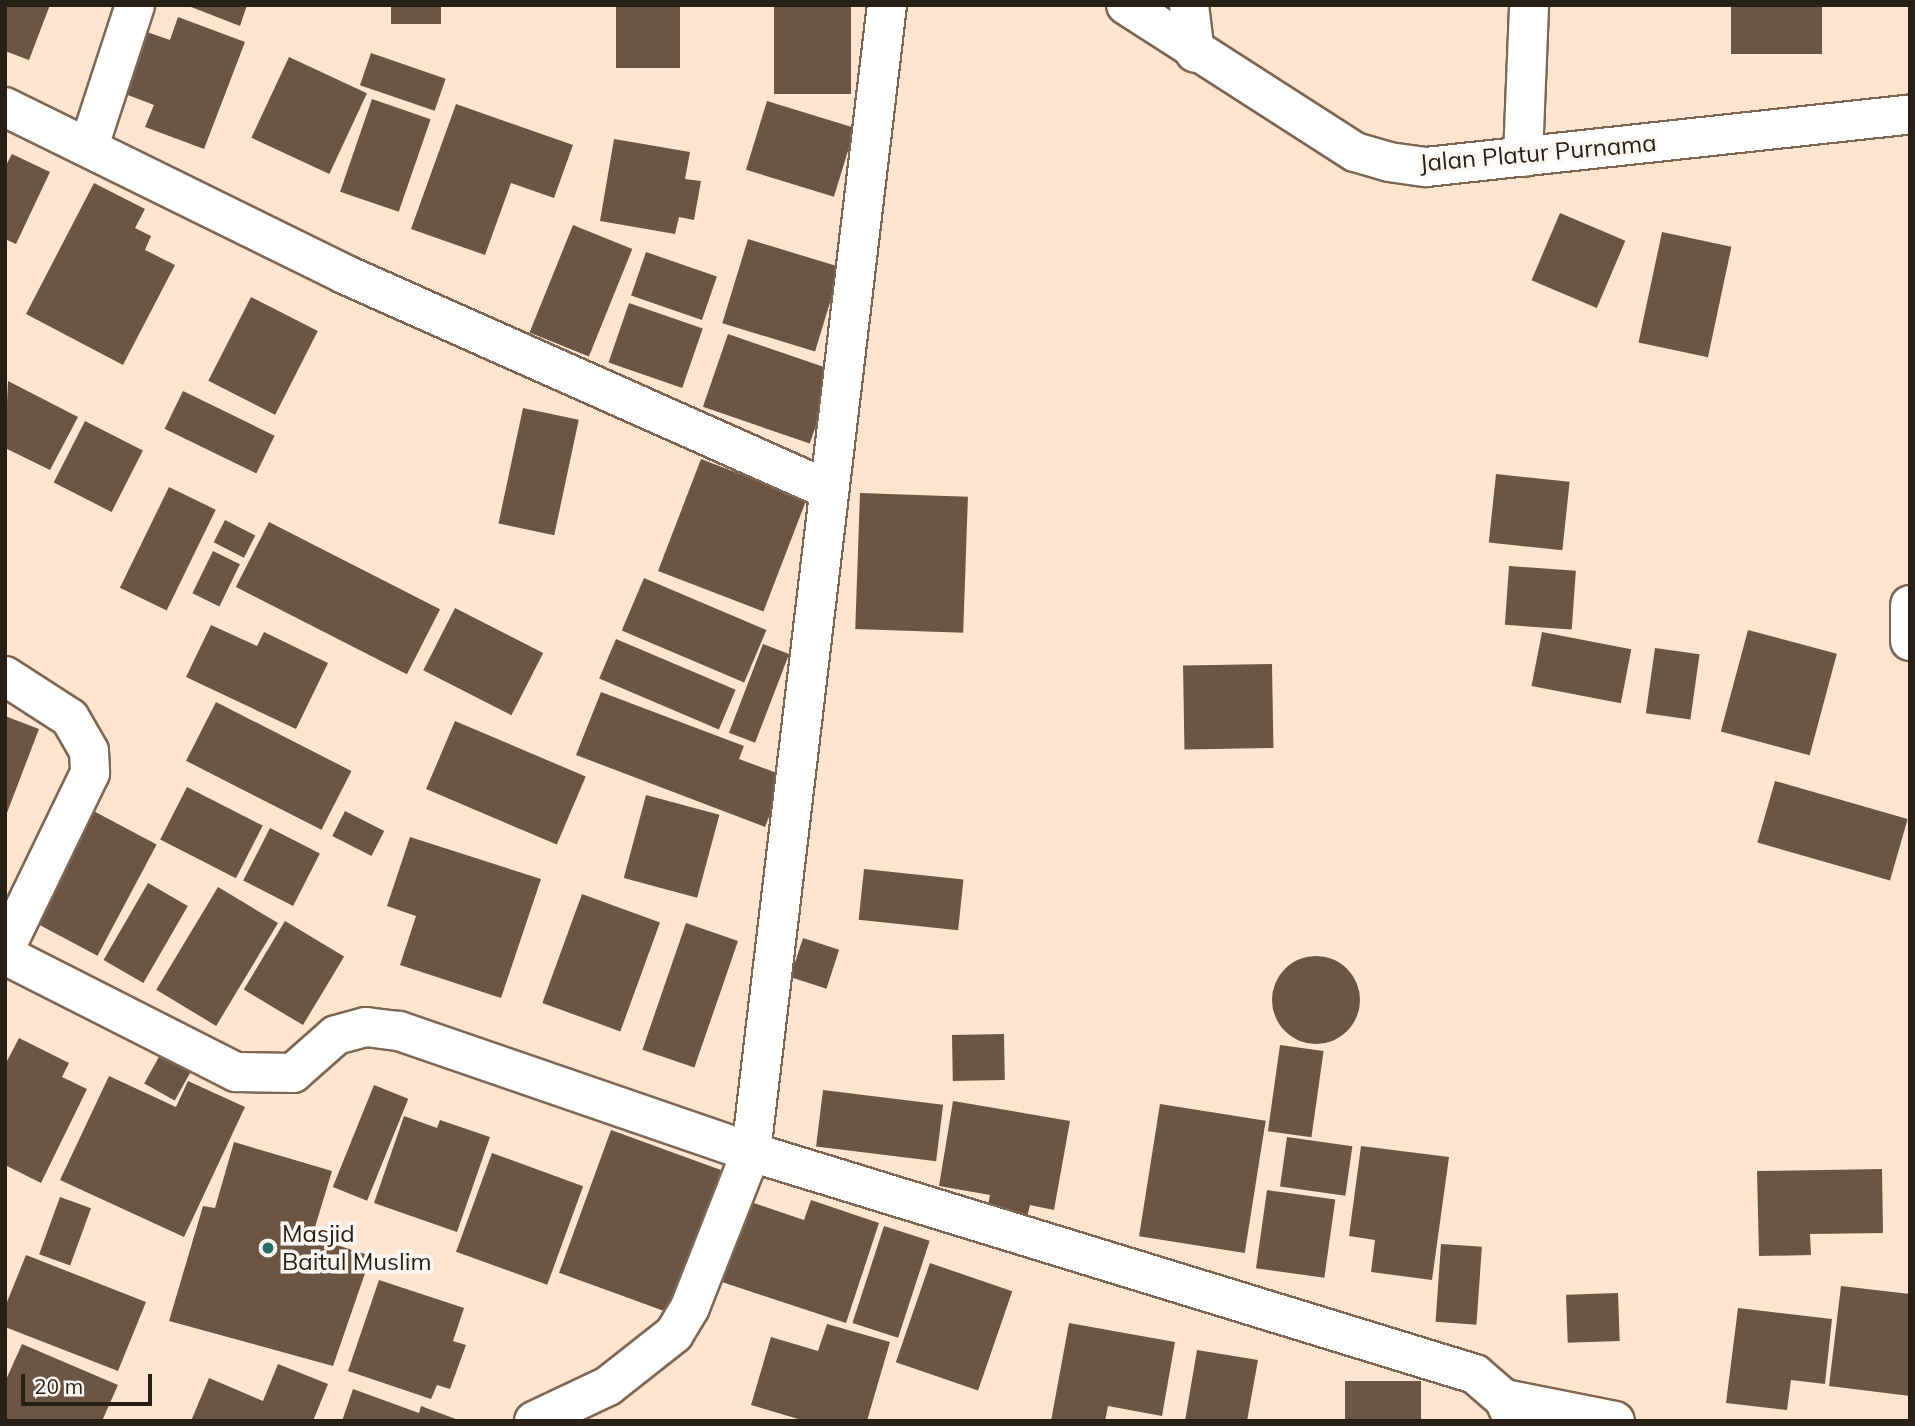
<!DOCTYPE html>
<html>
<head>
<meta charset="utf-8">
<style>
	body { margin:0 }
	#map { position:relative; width:1915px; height:1426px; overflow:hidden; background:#ffe5cf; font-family:Mulish,sans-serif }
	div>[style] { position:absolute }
	.building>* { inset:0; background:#6c5643; transform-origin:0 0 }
	.round { border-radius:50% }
	.roads { filter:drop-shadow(2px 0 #7d6754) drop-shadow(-2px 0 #7d6754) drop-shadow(0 2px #7d6754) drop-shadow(0 -2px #7d6754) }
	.minor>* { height:38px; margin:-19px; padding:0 19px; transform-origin:19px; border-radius:19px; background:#fff }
	.dots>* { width:19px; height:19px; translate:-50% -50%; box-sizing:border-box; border:4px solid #fcf7f2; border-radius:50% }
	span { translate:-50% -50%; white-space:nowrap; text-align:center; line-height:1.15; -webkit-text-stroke:7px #fcf7f2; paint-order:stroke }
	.street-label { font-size:24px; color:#281f17 }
	.poi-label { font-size:24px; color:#281f17 }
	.left { translate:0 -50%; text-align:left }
	.frame { position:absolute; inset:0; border:7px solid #281f17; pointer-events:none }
	.scale { position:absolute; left:21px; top:1374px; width:131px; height:32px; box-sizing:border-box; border:4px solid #281f17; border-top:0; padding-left:9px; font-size:21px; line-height:24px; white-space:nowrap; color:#281f17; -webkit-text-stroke:5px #fcf7f2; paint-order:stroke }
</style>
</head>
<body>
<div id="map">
	<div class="building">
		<i style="clip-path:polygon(5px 5px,50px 5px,29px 60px,5px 51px)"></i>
		<i style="clip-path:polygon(186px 5px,247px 5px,240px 26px)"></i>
		<i style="left:391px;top:5px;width:50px;height:19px"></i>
		<i style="left:616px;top:5px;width:64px;height:63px"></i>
		<i style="left:774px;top:5px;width:77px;height:89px"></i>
		<i style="left:1731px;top:5px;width:91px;height:49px"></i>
		<i style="clip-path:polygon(178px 17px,245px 42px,204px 149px,145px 127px,154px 105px,120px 92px,144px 31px,170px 40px)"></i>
		<i style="left:371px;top:53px;width:79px;height:34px;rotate:19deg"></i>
		<i style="left:289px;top:57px;width:86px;height:89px;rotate:25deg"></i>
		<i style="left:372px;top:99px;width:62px;height:98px;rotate:19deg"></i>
		<i style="left:767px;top:101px;width:92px;height:72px;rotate:17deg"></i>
		<i style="clip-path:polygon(456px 104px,573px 145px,554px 198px,511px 183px,485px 255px,411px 229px)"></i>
		<i style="clip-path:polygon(614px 139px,690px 152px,685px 179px,701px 181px,694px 220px,679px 217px,675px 234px,600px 221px)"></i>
		<i style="clip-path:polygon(12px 154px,50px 172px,16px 244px,5px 239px,5px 167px)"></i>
		<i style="clip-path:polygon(94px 183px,145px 209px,135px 228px,151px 236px,145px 250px,175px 265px,123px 365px,26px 314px)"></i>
		<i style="left:1560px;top:213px;width:71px;height:73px;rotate:23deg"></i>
		<i style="left:573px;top:225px;width:64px;height:116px;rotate:22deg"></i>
		<i style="left:1662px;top:232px;width:71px;height:113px;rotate:12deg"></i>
		<i style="left:748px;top:239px;width:97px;height:88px;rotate:17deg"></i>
		<i style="left:646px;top:252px;width:75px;height:46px;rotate:19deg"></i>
		<i style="left:251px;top:297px;width:75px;height:94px;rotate:27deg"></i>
		<i style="left:629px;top:303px;width:78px;height:63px;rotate:19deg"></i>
		<i style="left:728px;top:334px;width:113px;height:77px;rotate:19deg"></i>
		<i style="clip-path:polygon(8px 381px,78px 417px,50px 470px,5px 448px)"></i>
		<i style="left:183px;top:391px;width:102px;height:42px;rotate:26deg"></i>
		<i style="left:523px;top:408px;width:57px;height:118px;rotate:12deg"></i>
		<i style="left:85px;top:421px;width:65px;height:69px;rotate:27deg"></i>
		<i style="left:701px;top:459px;width:113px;height:120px;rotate:21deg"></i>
		<i style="left:1496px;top:474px;width:74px;height:69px;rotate:6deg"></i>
		<i style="left:169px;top:487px;width:52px;height:112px;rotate:26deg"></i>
		<i style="left:860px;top:493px;width:108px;height:136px;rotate:2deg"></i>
		<i style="left:225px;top:520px;width:34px;height:25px;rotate:27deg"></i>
		<i style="left:269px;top:522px;width:192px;height:73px;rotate:27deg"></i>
		<i style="left:213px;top:551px;width:30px;height:47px;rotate:26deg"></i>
		<i style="left:1509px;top:566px;width:67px;height:59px;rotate:4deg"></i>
		<i style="left:644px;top:578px;width:133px;height:57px;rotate:23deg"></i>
		<i style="left:455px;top:608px;width:99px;height:70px;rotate:27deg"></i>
		<i style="clip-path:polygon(211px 625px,257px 646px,264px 632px,328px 663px,296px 729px,186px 677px)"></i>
		<i style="left:1748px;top:630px;width:92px;height:105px;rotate:15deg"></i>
		<i style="left:1542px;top:632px;width:91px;height:55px;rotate:11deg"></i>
		<i style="left:616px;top:639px;width:130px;height:43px;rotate:23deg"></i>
		<i style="left:763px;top:644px;width:28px;height:95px;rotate:21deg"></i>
		<i style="left:1655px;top:648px;width:45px;height:66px;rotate:8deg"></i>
		<i style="left:1272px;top:664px;width:84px;height:89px;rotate:89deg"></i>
		<i style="clip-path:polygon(601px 692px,744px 746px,739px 759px,785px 776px,765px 827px,576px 755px)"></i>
		<i style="left:216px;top:702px;width:152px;height:66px;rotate:27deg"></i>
		<i style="clip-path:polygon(5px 716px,39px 729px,5px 818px)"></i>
		<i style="left:455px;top:721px;width:142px;height:74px;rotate:23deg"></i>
		<i style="left:1775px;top:781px;width:138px;height:64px;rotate:16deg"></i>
		<i style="left:187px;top:787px;width:85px;height:59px;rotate:27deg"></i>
		<i style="left:646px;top:795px;width:76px;height:86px;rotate:15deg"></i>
		<i style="left:86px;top:807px;width:80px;height:126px;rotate:28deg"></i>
		<i style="left:345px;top:811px;width:44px;height:28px;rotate:27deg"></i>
		<i style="left:270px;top:828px;width:56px;height:59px;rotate:27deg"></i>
		<i style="clip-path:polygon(410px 837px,541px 879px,501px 998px,400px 965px,416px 916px,387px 906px)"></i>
		<i style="left:864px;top:869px;width:100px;height:51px;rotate:6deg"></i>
		<i style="left:148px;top:883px;width:46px;height:89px;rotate:30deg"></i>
		<i style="left:218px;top:887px;width:70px;height:120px;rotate:31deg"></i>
		<i style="left:582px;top:894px;width:83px;height:116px;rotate:20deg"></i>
		<i style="left:285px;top:921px;width:69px;height:80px;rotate:31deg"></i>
		<i style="left:686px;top:923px;width:55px;height:134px;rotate:19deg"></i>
		<i style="left:803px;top:938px;width:38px;height:41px;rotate:18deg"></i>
		<i class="round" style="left:1272px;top:956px;width:88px;height:88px"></i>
		<i style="left:1004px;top:1034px;width:46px;height:52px;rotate:89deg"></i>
		<i style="clip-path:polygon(19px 1038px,69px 1063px,62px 1077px,87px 1089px,41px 1183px,5px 1165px,5px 1065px)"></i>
		<i style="left:1280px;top:1045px;width:44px;height:87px;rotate:8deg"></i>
		<i style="left:165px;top:1046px;width:35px;height:43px;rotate:29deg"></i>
		<i style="clip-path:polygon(109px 1076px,176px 1107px,188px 1081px,245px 1107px,184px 1237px,60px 1180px)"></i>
		<i style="left:374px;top:1085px;width:37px;height:110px;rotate:22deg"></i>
		<i style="left:823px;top:1090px;width:121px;height:57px;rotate:7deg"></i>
		<i style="clip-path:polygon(953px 1101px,1070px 1121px,1054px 1210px,1030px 1205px,1027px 1217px,987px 1211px,990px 1195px,939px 1186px)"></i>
		<i style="left:1160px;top:1104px;width:107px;height:134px;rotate:9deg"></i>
		<i style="clip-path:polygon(404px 1116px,437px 1128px,440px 1120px,490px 1137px,457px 1232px,374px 1203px)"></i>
		<i style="left:611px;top:1130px;width:117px;height:152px;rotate:20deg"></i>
		<i style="left:1287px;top:1137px;width:66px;height:50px;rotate:8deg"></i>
		<i style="clip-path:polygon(234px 1142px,332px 1171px,312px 1237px,371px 1256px,333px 1366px,169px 1321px,203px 1206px,215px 1208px)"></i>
		<i style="clip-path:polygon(1361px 1146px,1449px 1157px,1432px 1280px,1371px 1272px,1375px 1240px,1349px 1236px)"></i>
		<i style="left:492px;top:1153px;width:97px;height:105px;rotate:20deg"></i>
		<i style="clip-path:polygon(1882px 1169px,1883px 1233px,1810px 1234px,1811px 1255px,1759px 1256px,1757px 1171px)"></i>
		<i style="left:1267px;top:1190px;width:69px;height:79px;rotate:8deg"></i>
		<i style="left:60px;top:1197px;width:33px;height:61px;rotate:20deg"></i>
		<i style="clip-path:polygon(742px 1199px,804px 1220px,811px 1200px,879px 1223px,846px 1323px,716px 1280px)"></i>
		<i style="left:884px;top:1226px;width:48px;height:102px;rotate:18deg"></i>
		<i style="left:1441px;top:1244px;width:41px;height:78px;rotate:4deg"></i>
		<i style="clip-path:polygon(26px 1255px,146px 1302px,118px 1371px,5px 1327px,5px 1307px)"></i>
		<i style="left:930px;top:1263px;width:87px;height:105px;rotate:19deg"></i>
		<i style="clip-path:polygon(379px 1280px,464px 1308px,453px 1341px,466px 1345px,450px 1389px,437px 1385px,431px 1399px,348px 1371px)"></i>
		<i style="clip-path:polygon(1841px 1286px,1910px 1294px,1910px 1396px,1829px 1386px)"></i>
		<i style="left:1618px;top:1293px;width:48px;height:52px;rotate:88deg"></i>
		<i style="clip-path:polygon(1738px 1308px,1832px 1319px,1825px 1384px,1791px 1380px,1787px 1410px,1726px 1403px)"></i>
		<i style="clip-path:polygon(1069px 1323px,1175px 1342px,1162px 1416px,1108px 1406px,1105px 1421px,1051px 1421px)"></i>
		<i style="clip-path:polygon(827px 1324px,890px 1342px,867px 1421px,805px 1421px,751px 1405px,771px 1337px,818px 1351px)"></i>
		<i style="clip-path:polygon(22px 1344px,118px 1385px,102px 1421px,5px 1421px,5px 1382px)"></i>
		<i style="clip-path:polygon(1197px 1350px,1258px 1360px,1247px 1421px,1185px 1421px)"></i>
		<i style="clip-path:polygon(278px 1364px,328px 1384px,313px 1421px,191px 1421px,209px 1378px,263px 1401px)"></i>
		<i style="left:1345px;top:1381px;width:76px;height:40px"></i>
		<i style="clip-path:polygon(353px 1389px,419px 1413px,421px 1406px,461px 1421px,342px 1421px)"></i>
	</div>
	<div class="roads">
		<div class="minor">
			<i style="left:1126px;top:5px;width:272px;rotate:32.7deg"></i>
			<i style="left:1355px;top:152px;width:35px;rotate:16deg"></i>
			<i style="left:1389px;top:162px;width:37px;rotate:8deg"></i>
			<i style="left:1426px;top:167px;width:487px;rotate:-6.2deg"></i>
			<i style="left:1189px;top:5px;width:48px;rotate:82.9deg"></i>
			<i style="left:5px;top:107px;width:378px;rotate:26.2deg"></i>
			<i style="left:344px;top:274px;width:531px;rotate:24.01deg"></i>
			<i style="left:89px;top:146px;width:148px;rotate:-71.9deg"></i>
			<i style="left:1523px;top:157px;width:152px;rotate:-87.7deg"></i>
			<i style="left:1910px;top:605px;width:36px;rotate:90deg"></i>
			<i style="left:5px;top:676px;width:77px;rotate:32.9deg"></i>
			<i style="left:70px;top:718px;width:38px;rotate:60deg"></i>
			<i style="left:89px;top:751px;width:22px;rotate:87deg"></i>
			<i style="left:90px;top:773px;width:195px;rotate:115.8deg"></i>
			<i style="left:5px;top:955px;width:259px;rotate:26.9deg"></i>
			<i style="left:236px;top:1072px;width:57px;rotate:1deg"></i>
			<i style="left:293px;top:1073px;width:57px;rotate:-41.5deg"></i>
			<i style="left:336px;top:1035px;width:31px;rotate:-15deg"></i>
			<i style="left:366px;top:1027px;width:33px;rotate:7deg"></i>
			<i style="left:399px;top:1031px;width:372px;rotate:19deg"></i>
			<i style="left:751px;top:1152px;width:757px;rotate:17.05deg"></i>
			<i style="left:1475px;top:1374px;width:38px;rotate:41deg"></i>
			<i style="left:1504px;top:1399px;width:24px;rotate:66deg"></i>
			<i style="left:1504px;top:1399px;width:113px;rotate:11.2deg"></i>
			<i style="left:534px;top:1421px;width:82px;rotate:-25.3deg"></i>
			<i style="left:608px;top:1386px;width:84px;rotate:-38.2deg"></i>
			<i style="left:674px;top:1334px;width:31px;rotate:-59deg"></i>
			<i style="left:690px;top:1307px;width:167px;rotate:-68.5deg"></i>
			<i style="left:751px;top:1152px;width:1155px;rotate:-83.24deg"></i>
		</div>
	</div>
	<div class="dots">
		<i style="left:268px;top:1248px;background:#266e66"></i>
	</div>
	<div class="street-label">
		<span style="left:1538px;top:153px;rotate:-5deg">Jalan Platur Purnama</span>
	</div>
	<div class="poi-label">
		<span class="left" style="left:282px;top:1248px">Masjid<br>Baitul Muslim</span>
	</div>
	<div class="frame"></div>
	<div class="scale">20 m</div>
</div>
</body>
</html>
